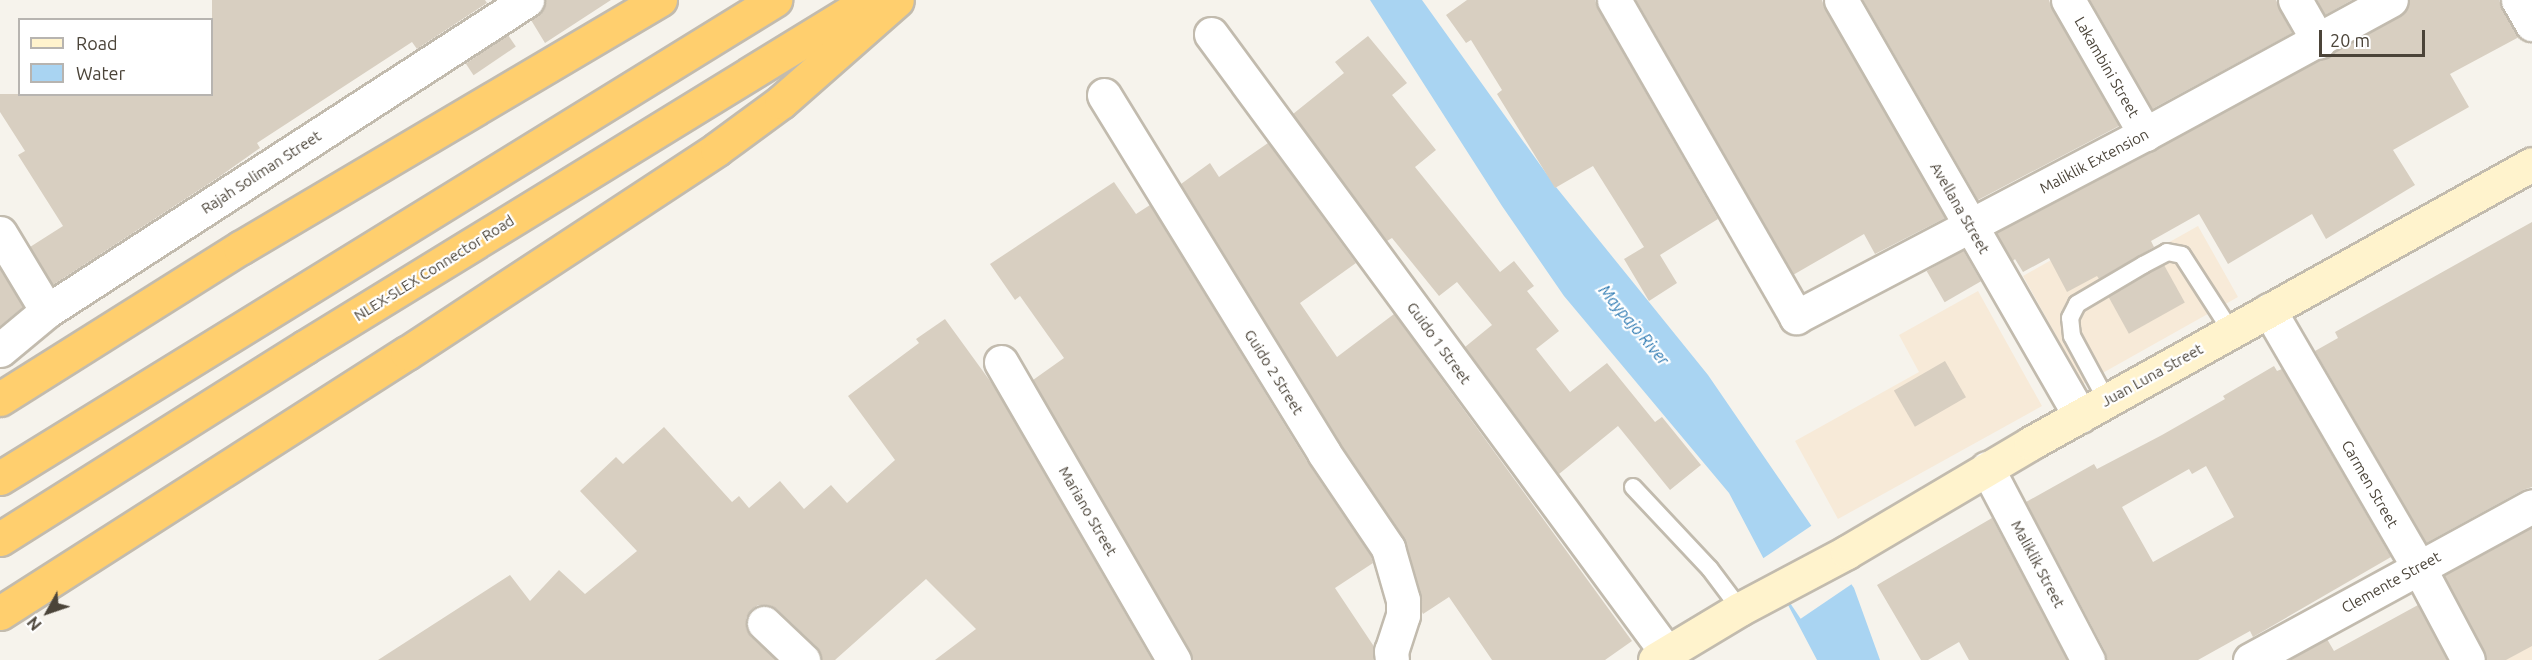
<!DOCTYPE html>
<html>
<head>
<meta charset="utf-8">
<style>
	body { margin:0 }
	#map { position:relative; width:2532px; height:660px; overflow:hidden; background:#f6f3ec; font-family:Ubuntu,sans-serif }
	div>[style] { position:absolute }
	.commercial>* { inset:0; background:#f7ead8 }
	.water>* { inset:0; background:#a9d4f2 }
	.pier>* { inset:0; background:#f6f3ec; transform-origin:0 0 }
	.building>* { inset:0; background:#d8cfc1; transform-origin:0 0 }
	.roads { filter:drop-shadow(2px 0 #c2bbae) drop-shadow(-2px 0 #c2bbae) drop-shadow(0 2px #c2bbae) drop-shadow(0 -2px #c2bbae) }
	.lane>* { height:16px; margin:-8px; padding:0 8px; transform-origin:8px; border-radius:8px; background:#fff }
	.street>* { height:33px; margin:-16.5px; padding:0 16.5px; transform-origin:16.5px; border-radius:16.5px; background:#fff }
	.secondary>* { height:33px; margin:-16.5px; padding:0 16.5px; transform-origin:16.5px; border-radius:16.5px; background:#fff3cd }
	.highway>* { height:33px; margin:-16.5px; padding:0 16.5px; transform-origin:16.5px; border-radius:16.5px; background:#ffcf6e }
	span { translate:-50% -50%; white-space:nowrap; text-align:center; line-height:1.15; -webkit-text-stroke:4.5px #fff; paint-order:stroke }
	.street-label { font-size:15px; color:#4b4439 }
	.water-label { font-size:16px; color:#2e7ab2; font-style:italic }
	.legend { position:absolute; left:18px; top:18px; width:195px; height:78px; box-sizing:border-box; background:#fff; border:2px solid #b7b4b0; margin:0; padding:8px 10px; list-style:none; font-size:18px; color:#4b4439 }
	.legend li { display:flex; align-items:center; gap:12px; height:30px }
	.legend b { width:30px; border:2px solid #b7b4b0 }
	.north { position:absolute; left:18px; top:582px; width:60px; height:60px; -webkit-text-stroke:4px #fff; paint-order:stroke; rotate:230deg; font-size:16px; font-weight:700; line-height:24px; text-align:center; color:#4b4439 }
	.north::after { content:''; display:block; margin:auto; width:21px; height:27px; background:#4b4439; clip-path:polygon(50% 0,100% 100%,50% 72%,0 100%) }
	.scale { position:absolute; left:2319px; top:30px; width:106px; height:27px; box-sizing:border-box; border:3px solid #4b4439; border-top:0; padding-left:8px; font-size:18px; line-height:21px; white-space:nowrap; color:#4b4439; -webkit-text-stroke:4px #fff; paint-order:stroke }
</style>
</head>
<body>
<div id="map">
	<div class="commercial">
		<i style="clip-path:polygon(2198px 226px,2238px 297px,2083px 384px,2023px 276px,2104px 230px,2125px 267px)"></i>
		<i style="clip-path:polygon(1978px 291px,2042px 406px,1838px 519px,1795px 441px,1919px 372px,1899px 335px)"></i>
		<i style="clip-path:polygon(2532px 635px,2532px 660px,2486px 660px)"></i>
	</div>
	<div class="water">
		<i style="clip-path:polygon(1370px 0,1422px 0,1556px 187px,1708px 375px,1854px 588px,1880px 660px,1817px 660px,1729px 493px,1564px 296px,1502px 206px)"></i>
	</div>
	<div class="pier">
		<i style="left:1814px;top:524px;width:71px;height:64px;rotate:56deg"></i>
	</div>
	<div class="building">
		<i style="clip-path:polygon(212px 0,485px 0,487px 3px,417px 49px,412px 42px,257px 143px,260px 148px,219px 177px,53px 285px,30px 247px,63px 226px,18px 155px,25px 151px,0 112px,0 94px,212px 94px)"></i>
		<i style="clip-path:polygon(546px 0,611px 0,545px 43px,531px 20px,543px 9px)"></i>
		<i style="clip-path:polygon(1467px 0,1595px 0,1598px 9px,1718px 219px,1660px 255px,1677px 283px,1649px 301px,1624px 259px,1644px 247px,1593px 166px,1555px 188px,1497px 94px,1502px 90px,1471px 40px,1466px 43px,1446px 15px)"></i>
		<i style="clip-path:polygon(1636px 0,1822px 0,1825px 9px,1945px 218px,1875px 254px,1864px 234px,1793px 275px)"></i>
		<i style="clip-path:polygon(1863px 0,2049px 0,2052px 9px,2119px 126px,1978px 200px)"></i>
		<i style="clip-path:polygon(2090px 0,2276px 0,2292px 33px,2152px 109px)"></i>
		<i style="clip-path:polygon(2317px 0,2352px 0,2325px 15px)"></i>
		<i style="clip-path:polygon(2410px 0,2499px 0,2502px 9px,2519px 37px,2450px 74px,2469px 107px,2393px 150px,2415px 185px,2326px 239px,2312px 214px,2228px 264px,2199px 214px,2151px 241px,2154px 247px,2099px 279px,2097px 276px,2067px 292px,2049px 258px,2023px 272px,2015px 259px,2013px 261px,1996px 233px,2319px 61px,2328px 58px,2335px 52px,2400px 16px,2407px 9px)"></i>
		<i style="left:508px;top:35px;width:14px;height:51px;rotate:56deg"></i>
		<i style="clip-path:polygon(1368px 36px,1407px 83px,1392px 95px,1436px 150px,1415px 167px,1500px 272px,1514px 261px,1534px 286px,1527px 291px,1559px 331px,1536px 349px,1570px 392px,1607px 363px,1655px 422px,1662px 417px,1701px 465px,1670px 490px,1618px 426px,1559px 474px,1465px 347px,1492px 325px,1457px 282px,1439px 296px,1392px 238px,1387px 241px,1293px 114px,1344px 73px,1335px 62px)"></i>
		<i style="clip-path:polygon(1268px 143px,1356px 263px,1300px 303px,1337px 357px,1394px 314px,1632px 641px,1605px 660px,1492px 660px,1449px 597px,1423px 614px,1422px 612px,1421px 595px,1404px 538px,1340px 443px,1181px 184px,1210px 163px,1219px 177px)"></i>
		<i style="clip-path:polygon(1114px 182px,1136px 214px,1150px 205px,1308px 463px,1371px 556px,1373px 563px,1335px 588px,1373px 645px,1373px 660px,1193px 660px,1190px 651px,1033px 380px,1064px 358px,1020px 296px,1015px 300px,990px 264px)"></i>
		<i style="clip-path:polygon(2532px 222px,2532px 487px,2523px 490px,2426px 543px,2315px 351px,2338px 338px,2335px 332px)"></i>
		<i style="left:1963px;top:250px;width:36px;height:42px;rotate:60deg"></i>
		<i style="left:2164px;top:265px;width:43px;height:64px;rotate:61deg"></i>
		<i style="clip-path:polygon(0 269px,23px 307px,0 326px)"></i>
		<i style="clip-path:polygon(945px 319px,993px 385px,1152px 660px,935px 660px,976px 629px,926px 579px,835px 660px,821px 660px,816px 646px,777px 609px,768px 605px,758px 605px,751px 610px,746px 618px,746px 628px,751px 637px,776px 660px,378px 660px,510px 575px,530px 601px,559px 570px,585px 594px,637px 551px,580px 491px,616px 457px,623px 464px,664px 427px,732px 502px,739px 496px,749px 508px,780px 481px,804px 509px,831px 485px,847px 503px,895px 460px,848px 396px,919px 343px,916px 339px)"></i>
		<i style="left:1945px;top:361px;width:42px;height:59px;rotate:60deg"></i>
		<i style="clip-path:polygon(evenodd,2274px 366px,2277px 371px,2282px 369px,2391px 557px,2253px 637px,2250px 631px,2198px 660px,2107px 660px,2105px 651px,2026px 502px,2094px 464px,2097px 469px,2162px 435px,2225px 399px,2223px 396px,2274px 366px,2206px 466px,2234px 517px,2153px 562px,2122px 507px,2189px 469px,2192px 474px,2206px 466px)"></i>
		<i style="clip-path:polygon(1992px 518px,2067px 660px,1969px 660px,1959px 642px,1928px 660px,1921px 660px,1877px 585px)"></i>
		<i style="clip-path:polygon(2532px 527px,2532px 646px,2506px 660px,2487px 660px,2444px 575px)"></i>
		<i style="clip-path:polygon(2418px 605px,2447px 660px,2289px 660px,2327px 639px,2334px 651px)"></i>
	</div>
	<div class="roads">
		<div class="lane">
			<i style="left:2107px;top:401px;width:74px;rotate:-118.3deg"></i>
			<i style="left:2072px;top:336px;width:18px;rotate:-96deg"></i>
			<i style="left:2070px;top:318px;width:16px;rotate:-63deg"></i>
			<i style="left:2077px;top:304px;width:77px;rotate:-30.6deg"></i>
			<i style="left:2143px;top:265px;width:27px;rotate:-28deg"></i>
			<i style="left:2167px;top:252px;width:15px;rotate:11deg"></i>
			<i style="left:2182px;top:255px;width:90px;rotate:57.2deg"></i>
			<i style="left:1633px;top:487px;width:112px;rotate:46.8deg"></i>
			<i style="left:1710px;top:569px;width:50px;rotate:53.1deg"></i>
		</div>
		<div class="street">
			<i style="left:1614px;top:0;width:366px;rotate:60.1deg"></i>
			<i style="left:1796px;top:317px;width:394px;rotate:-27.7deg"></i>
			<i style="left:2145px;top:134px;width:280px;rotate:-28.6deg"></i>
			<i style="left:1841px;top:0;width:480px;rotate:60.1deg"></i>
			<i style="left:2068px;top:0;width:155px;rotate:60.1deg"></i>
			<i style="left:2295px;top:0;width:48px;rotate:60.3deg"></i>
			<i style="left:2518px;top:0;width:28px;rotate:60deg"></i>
			<i style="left:1211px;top:34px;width:769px;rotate:53.62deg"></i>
			<i style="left:1104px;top:95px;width:420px;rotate:58.4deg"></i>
			<i style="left:1324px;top:453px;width:115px;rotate:56deg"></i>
			<i style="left:1388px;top:548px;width:54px;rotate:73.9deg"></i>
			<i style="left:1403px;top:600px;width:15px;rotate:90deg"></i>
			<i style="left:1403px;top:615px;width:38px;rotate:108deg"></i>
			<i style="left:1391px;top:651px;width:9px;rotate:84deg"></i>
			<i style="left:0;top:233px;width:91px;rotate:58.9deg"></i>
			<i style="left:2269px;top:310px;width:296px;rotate:59.8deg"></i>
			<i style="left:2418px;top:566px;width:106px;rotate:62deg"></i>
			<i style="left:0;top:350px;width:61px;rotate:-39.7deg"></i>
			<i style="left:47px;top:311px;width:572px;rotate:-32.94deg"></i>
			<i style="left:1001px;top:362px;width:345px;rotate:59.9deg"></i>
			<i style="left:1987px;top:468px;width:217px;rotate:62.3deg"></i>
			<i style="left:764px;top:623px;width:54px;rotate:43.5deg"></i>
			<i style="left:2250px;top:660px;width:321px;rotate:-28.6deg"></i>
		</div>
		<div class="secondary">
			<i style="left:1655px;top:660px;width:99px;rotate:-31deg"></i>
			<i style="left:1740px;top:609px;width:121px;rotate:-28deg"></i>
			<i style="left:1847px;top:552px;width:214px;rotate:-30.6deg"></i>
			<i style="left:2031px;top:443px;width:573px;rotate:-29.11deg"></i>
		</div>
		<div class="highway">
			<i style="left:0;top:399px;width:284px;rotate:-32.2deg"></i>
			<i style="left:240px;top:248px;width:488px;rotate:-30.6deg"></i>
			<i style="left:0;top:478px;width:911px;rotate:-31.67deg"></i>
			<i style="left:0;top:539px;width:360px;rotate:-32.2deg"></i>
			<i style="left:305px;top:347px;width:663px;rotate:-31.56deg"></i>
			<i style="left:0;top:613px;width:483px;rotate:-32.6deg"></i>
			<i style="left:407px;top:353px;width:371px;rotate:-33.3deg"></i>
			<i style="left:717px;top:149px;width:79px;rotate:-36.3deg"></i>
			<i style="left:781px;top:102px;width:154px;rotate:-41.3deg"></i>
		</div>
	</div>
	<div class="street-label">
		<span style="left:2107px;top:67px;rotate:60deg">Lakambini Street</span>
		<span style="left:2094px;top:161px;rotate:-28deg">Maliklik Extension</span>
		<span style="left:261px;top:172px;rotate:-33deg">Rajah Soliman Street</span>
		<span style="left:1960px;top:208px;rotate:60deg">Avellana Street</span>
		<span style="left:434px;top:268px;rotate:-32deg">NLEX-SLEX Connector Road</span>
		<span style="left:1439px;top:343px;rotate:54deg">Guido 1 Street</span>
		<span style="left:1274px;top:372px;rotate:58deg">Guido 2 Street</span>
		<span style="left:2152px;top:375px;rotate:-29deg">Juan Luna Street</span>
		<span style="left:2370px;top:484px;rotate:60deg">Carmen Street</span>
		<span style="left:1088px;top:511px;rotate:60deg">Mariano Street</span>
		<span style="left:2038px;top:564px;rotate:62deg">Maliklik Street</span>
		<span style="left:2391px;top:582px;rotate:-29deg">Clemente Street</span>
	</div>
	<div class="water-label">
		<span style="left:1634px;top:325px;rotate:50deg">Maypajo River</span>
	</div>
	<ul class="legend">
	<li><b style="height:8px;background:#fff3cd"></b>Road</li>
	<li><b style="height:16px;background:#a9d4f2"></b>Water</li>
	</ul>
	<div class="north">N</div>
	<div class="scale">20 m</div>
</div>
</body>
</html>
